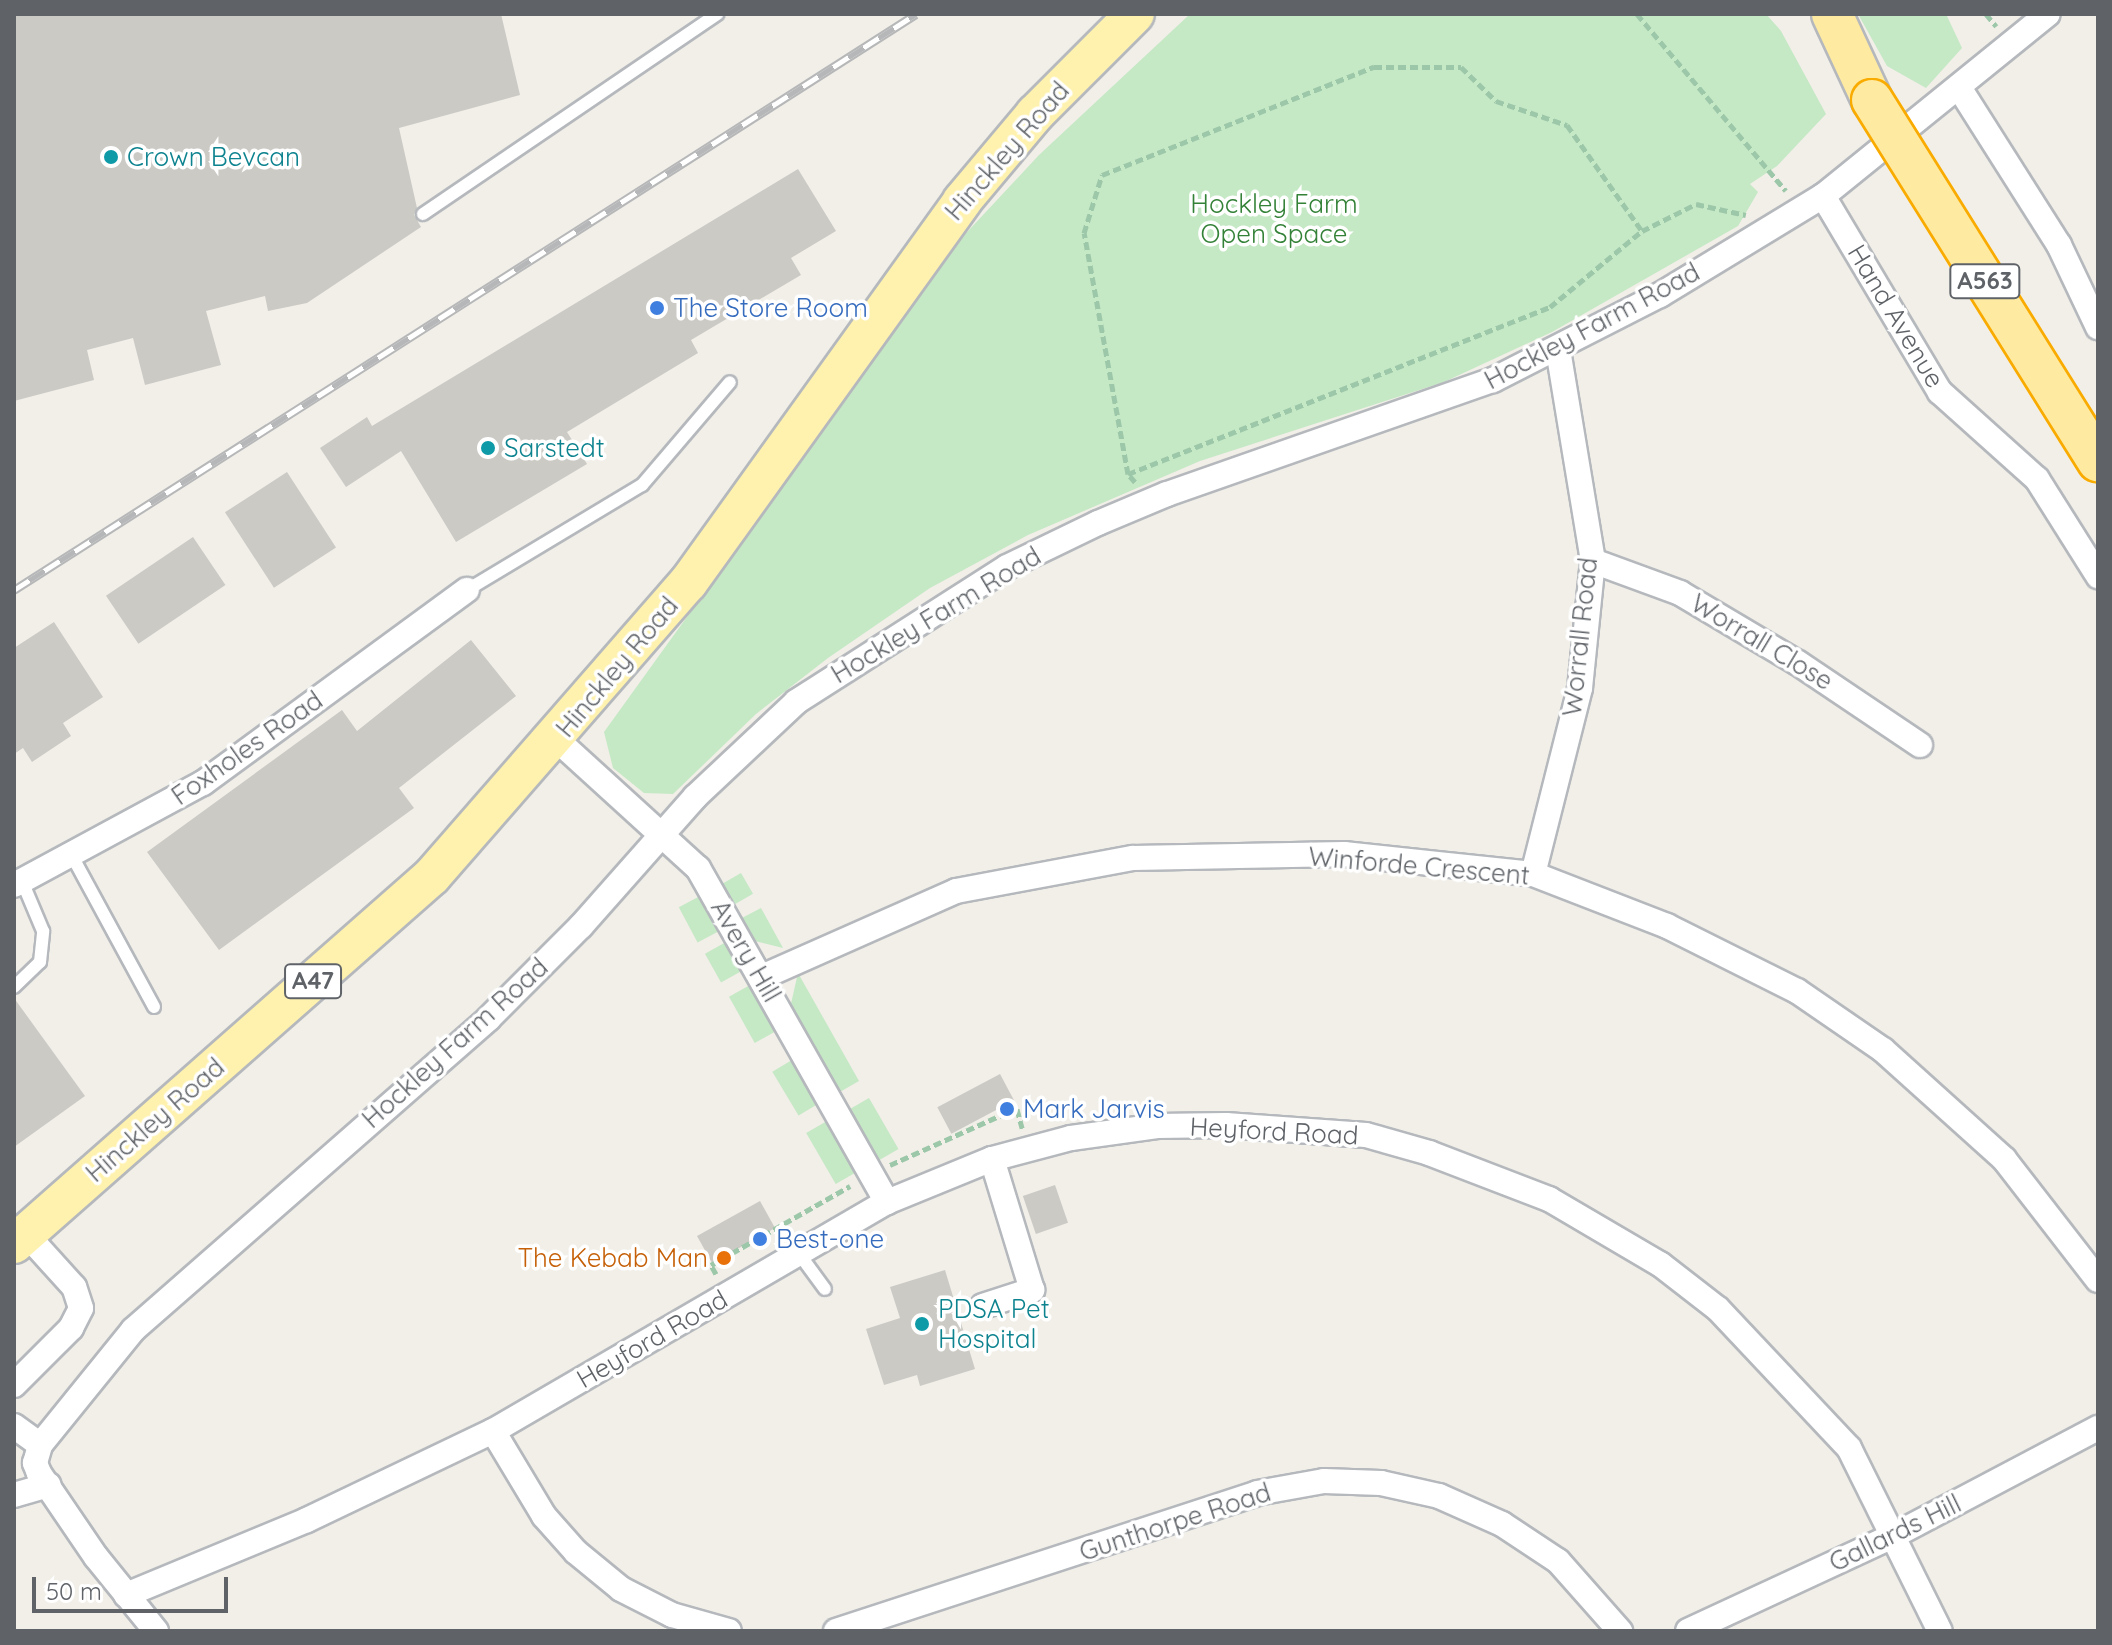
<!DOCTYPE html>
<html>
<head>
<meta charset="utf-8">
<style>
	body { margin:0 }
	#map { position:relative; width:2112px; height:1645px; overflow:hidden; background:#f1efe8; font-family:Quicksand,sans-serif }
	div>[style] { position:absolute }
	.green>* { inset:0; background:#c5e8c5; transform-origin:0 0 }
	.building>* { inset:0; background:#cccac5; transform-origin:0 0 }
	.path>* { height:5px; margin-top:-2.5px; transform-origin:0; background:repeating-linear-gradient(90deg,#9cc7a9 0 8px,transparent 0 12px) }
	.roads { filter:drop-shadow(2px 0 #b5b8bc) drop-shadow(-2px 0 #b5b8bc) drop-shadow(0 2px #b5b8bc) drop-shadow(0 -2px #b5b8bc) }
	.service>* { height:12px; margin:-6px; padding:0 6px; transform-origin:6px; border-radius:6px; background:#fff }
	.minor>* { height:24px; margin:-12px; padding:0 12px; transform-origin:12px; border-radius:12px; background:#fff }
	.primary>* { height:38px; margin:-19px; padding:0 19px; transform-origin:19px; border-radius:19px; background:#fff2af }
	.trunk>* { height:40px; margin:-20px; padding:0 20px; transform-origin:20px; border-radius:20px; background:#feeaa1 }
	.rail>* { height:9px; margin-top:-4.5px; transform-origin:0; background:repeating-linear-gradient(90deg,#fff 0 18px,#b6b7b8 0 36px); box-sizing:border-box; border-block:2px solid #b6b7b8 }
	.bridges { filter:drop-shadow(2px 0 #f9ab00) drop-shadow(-2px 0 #f9ab00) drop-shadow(0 2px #f9ab00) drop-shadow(0 -2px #f9ab00) }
	.trunk-bridge>* { height:40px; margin:-20px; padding:0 20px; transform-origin:20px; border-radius:20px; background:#feeaa1 }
	.dots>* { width:22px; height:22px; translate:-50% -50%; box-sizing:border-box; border:4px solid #fff; border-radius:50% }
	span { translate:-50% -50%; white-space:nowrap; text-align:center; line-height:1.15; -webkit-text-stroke:7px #fff; paint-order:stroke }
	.shield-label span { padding:2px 6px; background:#fff; border:2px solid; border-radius:6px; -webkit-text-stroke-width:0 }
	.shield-label { font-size:24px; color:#5f6368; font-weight:700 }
	.street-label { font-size:26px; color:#5f6368 }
	.culture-label { font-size:26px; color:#0d838f }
	.left { translate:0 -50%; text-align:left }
	.park-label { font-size:26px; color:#348238 }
	.shop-label { font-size:26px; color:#366cbe }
	.food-label { font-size:26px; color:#c56008 }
	.right { translate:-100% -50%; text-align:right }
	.frame { position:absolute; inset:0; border:16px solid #5f6368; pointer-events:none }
	.scale { position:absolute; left:32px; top:1577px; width:196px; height:36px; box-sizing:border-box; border:4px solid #5f6368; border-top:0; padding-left:10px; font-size:24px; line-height:28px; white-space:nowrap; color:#5f6368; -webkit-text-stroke:6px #fff; paint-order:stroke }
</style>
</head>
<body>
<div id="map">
	<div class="green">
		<i style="clip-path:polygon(1766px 14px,1781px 31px,1826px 114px,1777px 166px,1750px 184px,1758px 192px,1738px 226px,1552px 332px,1444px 382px,1200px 461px,1028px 535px,930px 588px,828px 658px,756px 714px,673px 794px,644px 793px,613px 768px,604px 732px,955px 245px,1039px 155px,1189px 15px)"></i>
		<i style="clip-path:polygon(1858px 14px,1946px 14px,1962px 48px,1926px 88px,1887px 66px)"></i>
		<i style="left:741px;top:873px;width:24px;height:24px;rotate:60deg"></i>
		<i style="left:700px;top:896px;width:40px;height:24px;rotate:62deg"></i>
		<i style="clip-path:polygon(761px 908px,783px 948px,751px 940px,740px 919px)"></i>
		<i style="left:726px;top:942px;width:33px;height:24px;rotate:61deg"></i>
		<i style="clip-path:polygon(798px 973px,859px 1081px,838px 1093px,790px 1008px)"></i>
		<i style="left:750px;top:985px;width:53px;height:24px;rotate:61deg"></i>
		<i style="left:792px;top:1060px;width:51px;height:23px;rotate:59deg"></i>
		<i style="left:869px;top:1098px;width:59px;height:24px;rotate:60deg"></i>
		<i style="left:827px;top:1121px;width:59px;height:24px;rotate:60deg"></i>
	</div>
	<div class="building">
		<i style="clip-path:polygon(14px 14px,501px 14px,520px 95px,399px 128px,417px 208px,414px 215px,421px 227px,307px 303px,268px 311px,265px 296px,206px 311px,221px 365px,145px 385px,133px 338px,87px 350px,94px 380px,14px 401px)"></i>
		<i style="clip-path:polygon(798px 169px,836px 231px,791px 258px,801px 275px,691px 340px,698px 353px,567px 432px,587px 464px,456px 542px,401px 451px,346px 487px,320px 448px,367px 417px,372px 426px)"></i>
		<i style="left:287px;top:472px;width:90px;height:74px;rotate:57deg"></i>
		<i style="left:193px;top:537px;width:58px;height:105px;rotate:56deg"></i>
		<i style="clip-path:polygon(54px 622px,103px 697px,63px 723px,71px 736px,32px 762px,23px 748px,14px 754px,14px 648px)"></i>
		<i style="clip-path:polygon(471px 640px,516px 696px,399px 788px,414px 808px,219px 950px,147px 852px,342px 710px,357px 731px)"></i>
		<i style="clip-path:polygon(14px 998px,85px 1096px,14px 1147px)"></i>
		<i style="left:1000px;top:1074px;width:30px;height:71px;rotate:62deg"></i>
		<i style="left:1055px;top:1185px;width:40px;height:34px;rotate:71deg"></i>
		<i style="left:760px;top:1201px;width:31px;height:72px;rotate:61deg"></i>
		<i style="clip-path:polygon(945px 1270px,975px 1369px,920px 1386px,917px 1375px,884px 1385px,866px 1329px,900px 1318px,890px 1287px)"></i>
	</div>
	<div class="path">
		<i style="left:1637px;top:14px;width:231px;rotate:49.9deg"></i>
		<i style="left:1986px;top:14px;width:16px;rotate:50deg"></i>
		<i style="left:1128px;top:474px;width:454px;rotate:-21.6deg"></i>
		<i style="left:1550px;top:307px;width:119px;rotate:-39.6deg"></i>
		<i style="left:1135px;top:482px;width:11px;rotate:-131deg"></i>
		<i style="left:1128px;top:474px;width:245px;rotate:-100.3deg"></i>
		<i style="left:1084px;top:233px;width:61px;rotate:-72.8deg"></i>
		<i style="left:1102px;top:175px;width:293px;rotate:-21.7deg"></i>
		<i style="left:1374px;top:67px;width:87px"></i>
		<i style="left:1461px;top:67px;width:49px;rotate:44.2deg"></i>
		<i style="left:1496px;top:101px;width:75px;rotate:18.7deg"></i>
		<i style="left:1567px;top:125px;width:130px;rotate:54.7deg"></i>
		<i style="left:1642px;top:231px;width:60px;rotate:-26.6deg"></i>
		<i style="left:1696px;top:204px;width:51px;rotate:12.4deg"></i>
		<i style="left:890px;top:1165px;width:129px;rotate:-24.2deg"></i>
		<i style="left:1008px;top:1112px;width:9px;rotate:-18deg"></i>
		<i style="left:1017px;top:1109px;width:20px;rotate:75deg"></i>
		<i style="left:716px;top:1274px;width:10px;rotate:-119deg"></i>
		<i style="left:711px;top:1265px;width:160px;rotate:-29.6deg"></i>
	</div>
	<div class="roads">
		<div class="service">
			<i style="left:423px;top:214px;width:356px;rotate:-34.2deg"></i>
			<i style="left:467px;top:590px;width:204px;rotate:-31deg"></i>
			<i style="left:642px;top:485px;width:135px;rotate:-49.5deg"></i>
			<i style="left:71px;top:854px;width:174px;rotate:61.5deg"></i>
			<i style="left:14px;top:987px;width:36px;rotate:-44deg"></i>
			<i style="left:40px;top:962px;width:31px;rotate:-84deg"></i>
			<i style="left:43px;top:931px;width:54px;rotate:-112.8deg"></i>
			<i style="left:800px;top:1255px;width:42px;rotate:53.7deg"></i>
		</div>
		<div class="minor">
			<i style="left:1960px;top:89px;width:185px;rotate:57.6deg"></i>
			<i style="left:2059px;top:245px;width:91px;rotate:64.6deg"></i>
			<i style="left:1823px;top:196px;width:228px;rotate:59.2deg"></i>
			<i style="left:1940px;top:392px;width:130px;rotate:41.9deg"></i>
			<i style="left:2037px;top:479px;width:115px;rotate:57.8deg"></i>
			<i style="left:1593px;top:561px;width:93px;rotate:20.2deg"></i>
			<i style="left:1680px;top:593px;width:137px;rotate:30.7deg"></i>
			<i style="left:1798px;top:663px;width:147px;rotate:33.9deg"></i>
			<i style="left:556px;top:739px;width:192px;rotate:42.3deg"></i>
			<i style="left:698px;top:868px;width:384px;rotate:60.5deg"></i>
			<i style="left:1533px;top:874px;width:192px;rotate:-75.8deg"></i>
			<i style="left:1580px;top:688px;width:128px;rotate:-84.2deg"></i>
			<i style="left:1593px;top:561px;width:214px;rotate:-99.4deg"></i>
			<i style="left:14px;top:885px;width:215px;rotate:-28.4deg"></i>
			<i style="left:203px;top:783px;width:327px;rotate:-36.2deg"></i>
			<i style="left:762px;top:977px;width:212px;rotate:-23.9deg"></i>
			<i style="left:956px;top:891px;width:180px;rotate:-10.6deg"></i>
			<i style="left:1133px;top:858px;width:211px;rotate:-1.1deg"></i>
			<i style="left:1344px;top:854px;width:190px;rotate:6deg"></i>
			<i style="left:1533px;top:874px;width:144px;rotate:21.2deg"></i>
			<i style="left:1667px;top:926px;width:145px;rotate:26.6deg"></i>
			<i style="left:1797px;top:991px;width:104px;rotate:34.5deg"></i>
			<i style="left:1883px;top:1050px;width:163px;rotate:42deg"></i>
			<i style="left:2004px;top:1159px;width:153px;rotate:52.2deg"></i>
			<i style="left:983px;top:1306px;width:52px;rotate:-18.1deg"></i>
			<i style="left:1032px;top:1290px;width:137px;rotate:-107deg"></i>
			<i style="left:14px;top:1385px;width:81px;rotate:-45deg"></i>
			<i style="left:71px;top:1328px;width:22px;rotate:-63deg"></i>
			<i style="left:81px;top:1308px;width:22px;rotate:-108deg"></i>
			<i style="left:74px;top:1287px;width:72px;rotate:-132.2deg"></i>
			<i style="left:14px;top:1426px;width:32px;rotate:36deg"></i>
			<i style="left:493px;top:1431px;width:99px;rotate:59deg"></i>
			<i style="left:544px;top:1516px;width:48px;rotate:48.4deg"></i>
			<i style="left:576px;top:1552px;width:58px;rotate:39.4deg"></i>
			<i style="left:621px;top:1589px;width:57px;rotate:27deg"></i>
			<i style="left:672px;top:1615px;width:59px;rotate:15.7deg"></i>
			<i style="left:14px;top:1495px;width:36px;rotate:-16deg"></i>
			<i style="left:126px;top:1595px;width:196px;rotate:-22.5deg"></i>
			<i style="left:307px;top:1520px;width:206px;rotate:-25.6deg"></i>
			<i style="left:493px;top:1431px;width:456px;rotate:-30.2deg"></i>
			<i style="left:887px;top:1202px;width:113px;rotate:-22.3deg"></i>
			<i style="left:992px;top:1159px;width:82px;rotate:-14.9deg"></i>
			<i style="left:1071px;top:1138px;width:87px;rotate:-7.9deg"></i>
			<i style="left:1157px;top:1126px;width:69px;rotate:-0.8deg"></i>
			<i style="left:1226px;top:1125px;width:140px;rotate:4.1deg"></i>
			<i style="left:1366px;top:1135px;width:66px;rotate:15.9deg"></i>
			<i style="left:1429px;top:1153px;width:129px;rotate:21deg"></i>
			<i style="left:1549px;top:1199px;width:129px;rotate:30.4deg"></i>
			<i style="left:1660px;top:1264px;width:73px;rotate:37.8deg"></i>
			<i style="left:1718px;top:1309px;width:191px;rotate:46.7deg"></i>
			<i style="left:1849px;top:1448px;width:204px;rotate:63.6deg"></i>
			<i style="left:156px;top:1631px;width:95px;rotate:-129deg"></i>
			<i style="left:96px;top:1557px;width:102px;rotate:-124.2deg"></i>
			<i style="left:39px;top:1473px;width:11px;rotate:-112deg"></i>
			<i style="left:35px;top:1463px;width:19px;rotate:-74deg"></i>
			<i style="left:40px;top:1445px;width:148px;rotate:-51deg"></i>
			<i style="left:133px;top:1330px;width:473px;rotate:-41.2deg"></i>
			<i style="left:489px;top:1018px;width:130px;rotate:-45deg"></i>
			<i style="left:581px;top:926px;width:172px;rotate:-48.5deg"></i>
			<i style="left:695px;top:797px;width:139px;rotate:-43.2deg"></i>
			<i style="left:796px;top:702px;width:250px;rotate:-32.6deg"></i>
			<i style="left:1007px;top:567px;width:101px;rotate:-25.8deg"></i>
			<i style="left:1098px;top:523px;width:75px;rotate:-22.8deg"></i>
			<i style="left:1167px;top:494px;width:345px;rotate:-19.3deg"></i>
			<i style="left:1493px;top:380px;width:187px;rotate:-27deg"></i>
			<i style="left:1660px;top:295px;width:191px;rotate:-31.3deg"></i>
			<i style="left:1823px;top:196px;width:289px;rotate:-39deg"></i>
			<i style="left:836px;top:1631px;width:443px;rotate:-18.1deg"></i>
			<i style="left:1257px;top:1493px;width:68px;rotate:-10.2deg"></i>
			<i style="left:1324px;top:1481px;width:57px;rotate:2deg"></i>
			<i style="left:1381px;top:1483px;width:59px;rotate:12.6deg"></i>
			<i style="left:1439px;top:1496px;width:69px;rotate:24deg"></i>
			<i style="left:1502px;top:1524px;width:67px;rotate:33.5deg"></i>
			<i style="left:1558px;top:1561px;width:94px;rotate:48.5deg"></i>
			<i style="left:1688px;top:1631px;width:226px;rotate:-24.9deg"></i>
			<i style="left:1893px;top:1536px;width:232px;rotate:-27.8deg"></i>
		</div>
		<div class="primary">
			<i style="left:14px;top:1244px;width:557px;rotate:-41.36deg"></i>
			<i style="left:432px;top:876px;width:389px;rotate:-48.9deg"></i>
			<i style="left:688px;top:583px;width:470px;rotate:-54.3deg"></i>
			<i style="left:962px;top:201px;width:114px;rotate:-50deg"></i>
			<i style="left:1035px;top:114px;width:141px;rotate:-45deg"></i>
		</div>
		<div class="trunk">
			<i style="left:1832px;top:14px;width:95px;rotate:65.1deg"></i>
		</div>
	</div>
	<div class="rail">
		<i style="left:14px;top:590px;width:1070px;rotate:-32.56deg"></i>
	</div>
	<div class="bridges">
		<div class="trunk-bridge">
			<i style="left:1872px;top:100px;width:426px;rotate:58deg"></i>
		</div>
	</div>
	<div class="dots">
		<i style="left:111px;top:157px;background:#0f9aa8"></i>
		<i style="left:657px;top:308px;background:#3f7fe0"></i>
		<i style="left:488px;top:448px;background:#0f9aa8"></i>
		<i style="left:1007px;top:1109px;background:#3f7fe0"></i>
		<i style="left:760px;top:1239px;background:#3f7fe0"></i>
		<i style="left:724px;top:1258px;background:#e8710a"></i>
		<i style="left:922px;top:1324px;background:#0f9aa8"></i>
	</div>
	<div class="shield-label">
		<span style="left:1985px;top:281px">A563</span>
		<span style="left:313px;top:981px">A47</span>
	</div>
	<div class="street-label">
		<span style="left:1007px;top:151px;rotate:-49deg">Hinckley Road</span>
		<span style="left:1896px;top:316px;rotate:59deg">Hand Avenue</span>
		<span style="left:1592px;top:326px;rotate:-28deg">Hockley Farm Road</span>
		<span style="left:936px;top:615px;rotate:-31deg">Hockley Farm Road</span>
		<span style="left:1580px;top:637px;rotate:-84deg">Worrall Road</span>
		<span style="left:1762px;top:642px;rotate:31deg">Worrall Close</span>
		<span style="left:617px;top:667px;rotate:-50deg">Hinckley Road</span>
		<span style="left:247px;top:748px;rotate:-35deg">Foxholes Road</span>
		<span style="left:1419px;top:866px;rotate:5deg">Winforde Crescent</span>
		<span style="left:746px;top:951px;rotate:60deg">Avery Hill</span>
		<span style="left:455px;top:1043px;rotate:-42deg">Hockley Farm Road</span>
		<span style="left:155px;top:1120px;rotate:-41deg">Hinckley Road</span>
		<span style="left:1274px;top:1131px;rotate:3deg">Heyford Road</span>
		<span style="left:652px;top:1339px;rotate:-30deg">Heyford Road</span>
		<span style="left:1175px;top:1522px;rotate:-18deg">Gunthorpe Road</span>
		<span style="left:1895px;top:1533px;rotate:-26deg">Gallards Hill</span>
	</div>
	<div class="culture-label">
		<span class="left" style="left:127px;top:157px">Crown Bevcan</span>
		<span class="left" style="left:504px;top:448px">Sarstedt</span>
		<span class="left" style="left:938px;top:1324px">PDSA Pet<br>Hospital</span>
	</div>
	<div class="park-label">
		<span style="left:1274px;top:219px">Hockley Farm<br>Open Space</span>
	</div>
	<div class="shop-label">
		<span class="left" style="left:673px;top:308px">The Store Room</span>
		<span class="left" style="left:1023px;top:1109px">Mark Jarvis</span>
		<span class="left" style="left:776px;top:1239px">Best-one</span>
	</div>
	<div class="food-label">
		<span class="right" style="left:708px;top:1258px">The Kebab Man</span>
	</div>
	<div class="frame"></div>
	<div class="scale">50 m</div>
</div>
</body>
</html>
